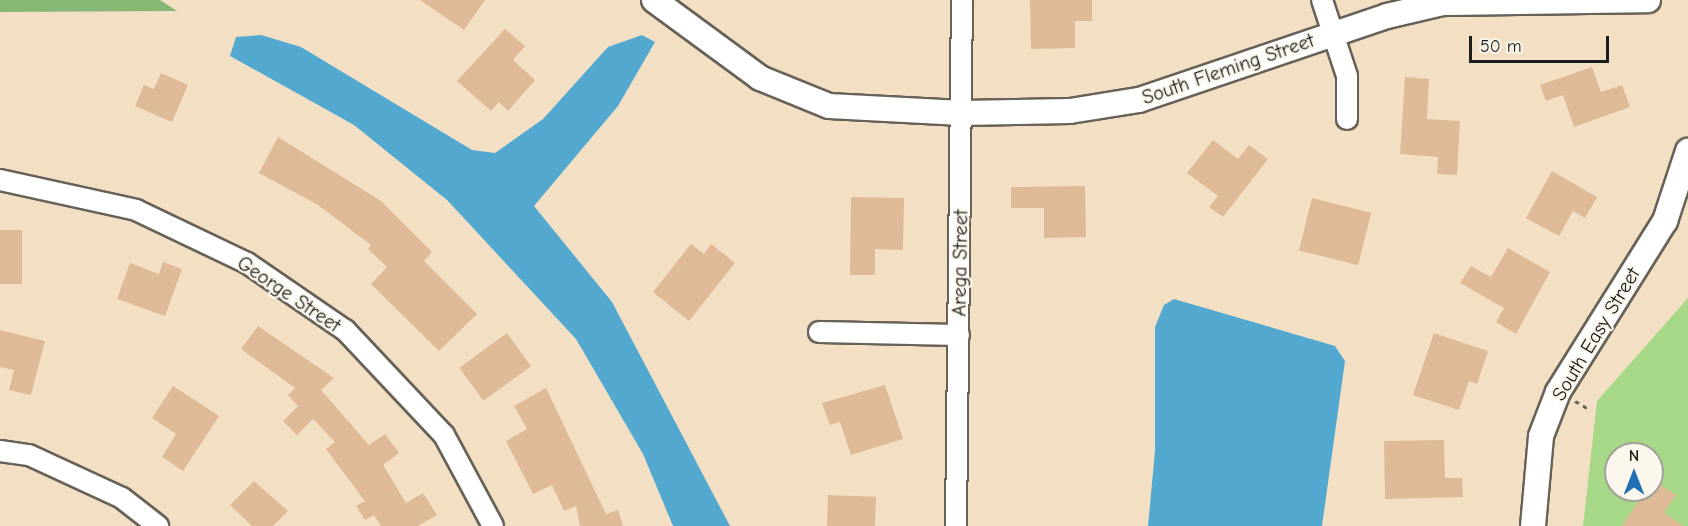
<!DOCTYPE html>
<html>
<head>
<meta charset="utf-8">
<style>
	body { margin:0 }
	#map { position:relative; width:1688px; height:526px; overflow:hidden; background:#f3e0c4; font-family:"Comic Neue",sans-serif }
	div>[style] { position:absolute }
	.green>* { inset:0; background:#a6d887 }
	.forest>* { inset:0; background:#84b874 }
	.water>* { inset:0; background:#53a8cf }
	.building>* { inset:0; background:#dfba96; transform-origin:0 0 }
	.path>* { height:3px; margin-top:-1.5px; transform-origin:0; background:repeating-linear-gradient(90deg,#676157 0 4.5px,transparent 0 9px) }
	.roads { filter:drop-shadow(2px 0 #676157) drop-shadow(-2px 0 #676157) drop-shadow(0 2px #676157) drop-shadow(0 -2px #676157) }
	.minor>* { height:20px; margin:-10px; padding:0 10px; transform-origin:10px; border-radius:10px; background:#fff }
	.tertiary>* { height:24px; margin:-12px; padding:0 12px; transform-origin:12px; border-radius:12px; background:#fff }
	span { translate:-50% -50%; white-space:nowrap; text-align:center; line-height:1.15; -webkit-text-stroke:4.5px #fbf7ec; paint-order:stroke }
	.street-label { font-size:20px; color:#1c1c1c }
	.north { position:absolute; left:1604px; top:442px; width:60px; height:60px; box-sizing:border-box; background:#fbf7ec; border:2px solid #a29f99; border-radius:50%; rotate:0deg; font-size:16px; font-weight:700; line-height:24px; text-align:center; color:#1c1c1c }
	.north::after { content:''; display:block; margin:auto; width:21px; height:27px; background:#1f6fb2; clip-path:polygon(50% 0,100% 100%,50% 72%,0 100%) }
	.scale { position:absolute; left:1469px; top:36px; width:140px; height:27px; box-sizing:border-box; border:3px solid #1c1c1c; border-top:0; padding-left:8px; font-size:18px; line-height:21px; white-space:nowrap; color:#1c1c1c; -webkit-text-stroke:4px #fbf7ec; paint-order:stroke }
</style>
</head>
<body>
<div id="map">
	<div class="green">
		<i style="clip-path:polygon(evenodd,1688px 298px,1688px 526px,1583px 526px,1597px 401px,1688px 298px,1616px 454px,1652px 454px,1652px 490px,1616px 490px,1616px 454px)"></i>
	</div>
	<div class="forest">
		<i style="clip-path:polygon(0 0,160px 0,177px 11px,0 12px)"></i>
	</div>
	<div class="water">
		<i style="clip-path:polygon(261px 35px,301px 47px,472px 150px,495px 153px,543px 119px,608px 47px,642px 35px,655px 42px,618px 106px,534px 206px,612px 302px,730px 526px,673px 526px,643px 454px,576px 339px,447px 200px,354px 125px,230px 56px,236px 37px)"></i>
		<i style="clip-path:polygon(1174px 299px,1335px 346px,1345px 361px,1322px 526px,1148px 526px,1155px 451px,1155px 327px,1164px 305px)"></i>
	</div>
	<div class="building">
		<i style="clip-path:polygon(420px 0,485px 0,464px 30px)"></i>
		<i style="clip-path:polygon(1030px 0,1092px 0,1092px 21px,1075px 21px,1075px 48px,1031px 49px)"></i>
		<i style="clip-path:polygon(505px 29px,525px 46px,513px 60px,535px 80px,508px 111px,499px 102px,491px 111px,457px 81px)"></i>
		<i style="clip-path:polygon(1592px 67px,1601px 92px,1622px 85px,1630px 107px,1574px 127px,1563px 95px,1546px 101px,1540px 85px)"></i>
		<i style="clip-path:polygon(161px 73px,188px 85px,172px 122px,135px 106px,144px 85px,154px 89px)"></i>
		<i style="clip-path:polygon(1405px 77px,1429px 79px,1427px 119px,1460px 121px,1457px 175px,1437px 174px,1438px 157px,1400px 154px)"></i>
		<i style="clip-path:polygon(278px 137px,381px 201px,432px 252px,424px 261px,477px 314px,439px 351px,371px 284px,387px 267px,368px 249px,371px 245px,318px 205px,259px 173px)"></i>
		<i style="clip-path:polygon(1213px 140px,1238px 159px,1249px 145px,1268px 159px,1223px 217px,1209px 207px,1218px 196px,1187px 173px)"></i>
		<i style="clip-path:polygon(1552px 171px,1597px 197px,1585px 218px,1573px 211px,1559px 236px,1526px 218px)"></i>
		<i style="clip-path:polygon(1085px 186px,1086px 237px,1044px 238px,1044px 208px,1011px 208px,1011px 187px)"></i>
		<i style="clip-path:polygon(851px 197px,904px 198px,903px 250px,875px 249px,875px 275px,850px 275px)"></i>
		<i style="left:1312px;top:198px;width:61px;height:54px;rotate:14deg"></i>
		<i style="left:0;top:230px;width:22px;height:54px"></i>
		<i style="clip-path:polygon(691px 244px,704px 254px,711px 244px,735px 263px,689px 321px,653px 292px)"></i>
		<i style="clip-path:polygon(1508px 248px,1550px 272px,1516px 334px,1496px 322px,1504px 308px,1460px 283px,1471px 266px,1491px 277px)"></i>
		<i style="clip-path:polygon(163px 262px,182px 269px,165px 316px,117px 299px,130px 263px,159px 274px)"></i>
		<i style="clip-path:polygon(258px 326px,334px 378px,321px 390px,369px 445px,385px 434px,399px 453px,383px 465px,406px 503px,423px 493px,437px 515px,418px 526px,381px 526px,374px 515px,365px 520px,356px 506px,365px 501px,326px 449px,335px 442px,313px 419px,297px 435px,283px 421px,298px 406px,288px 395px,295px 388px,241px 349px)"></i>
		<i style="clip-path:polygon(0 330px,45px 341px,31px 395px,9px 390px,14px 370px,0 367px)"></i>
		<i style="left:507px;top:333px;width:41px;height:59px;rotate:54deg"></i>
		<i style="clip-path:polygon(1434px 333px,1488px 351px,1477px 384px,1469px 381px,1459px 410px,1413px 395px)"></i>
		<i style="clip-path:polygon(885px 385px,903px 439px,851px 455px,840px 422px,830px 425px,822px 403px)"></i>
		<i style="clip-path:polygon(173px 386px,219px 416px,183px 471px,162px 457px,176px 434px,152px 418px)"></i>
		<i style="clip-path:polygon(546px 388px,606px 514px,618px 510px,623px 526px,580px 526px,576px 506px,564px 511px,552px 485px,533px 494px,506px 441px,527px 429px,514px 406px)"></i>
		<i style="clip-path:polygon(1444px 440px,1445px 478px,1462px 478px,1463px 497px,1385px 499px,1384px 441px)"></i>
		<i style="clip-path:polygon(254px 481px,288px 511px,273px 526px,252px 526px,230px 505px)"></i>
		<i style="clip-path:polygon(1659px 484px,1676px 495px,1664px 513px,1683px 526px,1622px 526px,1642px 495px,1649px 500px)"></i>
		<i style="left:828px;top:495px;width:48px;height:31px;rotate:2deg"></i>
	</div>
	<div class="path">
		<i style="left:1575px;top:401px;width:14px;rotate:30deg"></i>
	</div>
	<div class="roads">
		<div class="minor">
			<i style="left:1322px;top:0;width:80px;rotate:71.8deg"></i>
			<i style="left:1347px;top:76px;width:43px;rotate:90deg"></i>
			<i style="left:0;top:180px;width:139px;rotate:12.4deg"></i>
			<i style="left:136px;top:210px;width:123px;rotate:25.5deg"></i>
			<i style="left:247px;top:263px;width:119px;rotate:34.4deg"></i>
			<i style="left:345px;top:330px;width:144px;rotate:46.7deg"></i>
			<i style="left:444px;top:435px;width:103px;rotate:61.7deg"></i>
			<i style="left:819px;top:332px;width:140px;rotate:1.2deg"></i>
			<i style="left:0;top:451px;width:29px;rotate:8deg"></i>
			<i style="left:29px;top:455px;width:102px;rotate:24.8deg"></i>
			<i style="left:122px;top:498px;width:46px;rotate:37.9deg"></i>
			<i style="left:956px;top:526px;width:526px;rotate:-89.35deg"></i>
		</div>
		<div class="tertiary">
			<i style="left:654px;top:0;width:132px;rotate:36.3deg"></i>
			<i style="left:760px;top:78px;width:74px;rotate:22.1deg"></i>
			<i style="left:829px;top:106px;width:133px;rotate:3deg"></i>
			<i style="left:962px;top:113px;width:108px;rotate:-1.1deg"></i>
			<i style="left:1070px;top:111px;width:70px;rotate:-9.1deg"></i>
			<i style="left:1139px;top:100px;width:262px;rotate:-18.7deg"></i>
			<i style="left:1387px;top:16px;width:57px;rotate:-13.1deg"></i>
			<i style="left:1443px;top:3px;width:205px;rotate:-0.8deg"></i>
			<i style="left:1533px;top:526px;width:90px;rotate:-84.9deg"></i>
			<i style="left:1541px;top:436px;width:47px;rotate:-68.9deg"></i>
			<i style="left:1558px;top:392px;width:202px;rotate:-58deg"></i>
			<i style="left:1665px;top:221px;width:74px;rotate:-71.8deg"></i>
		</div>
	</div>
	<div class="street-label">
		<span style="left:1228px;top:69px;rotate:-19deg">South Fleming Street</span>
		<span style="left:960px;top:263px;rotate:-89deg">Arega Street</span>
		<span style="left:289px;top:294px;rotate:34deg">George Street</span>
		<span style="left:1596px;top:334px;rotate:-59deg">South Easy Street</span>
	</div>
	<div class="north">N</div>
	<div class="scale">50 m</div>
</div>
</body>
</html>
